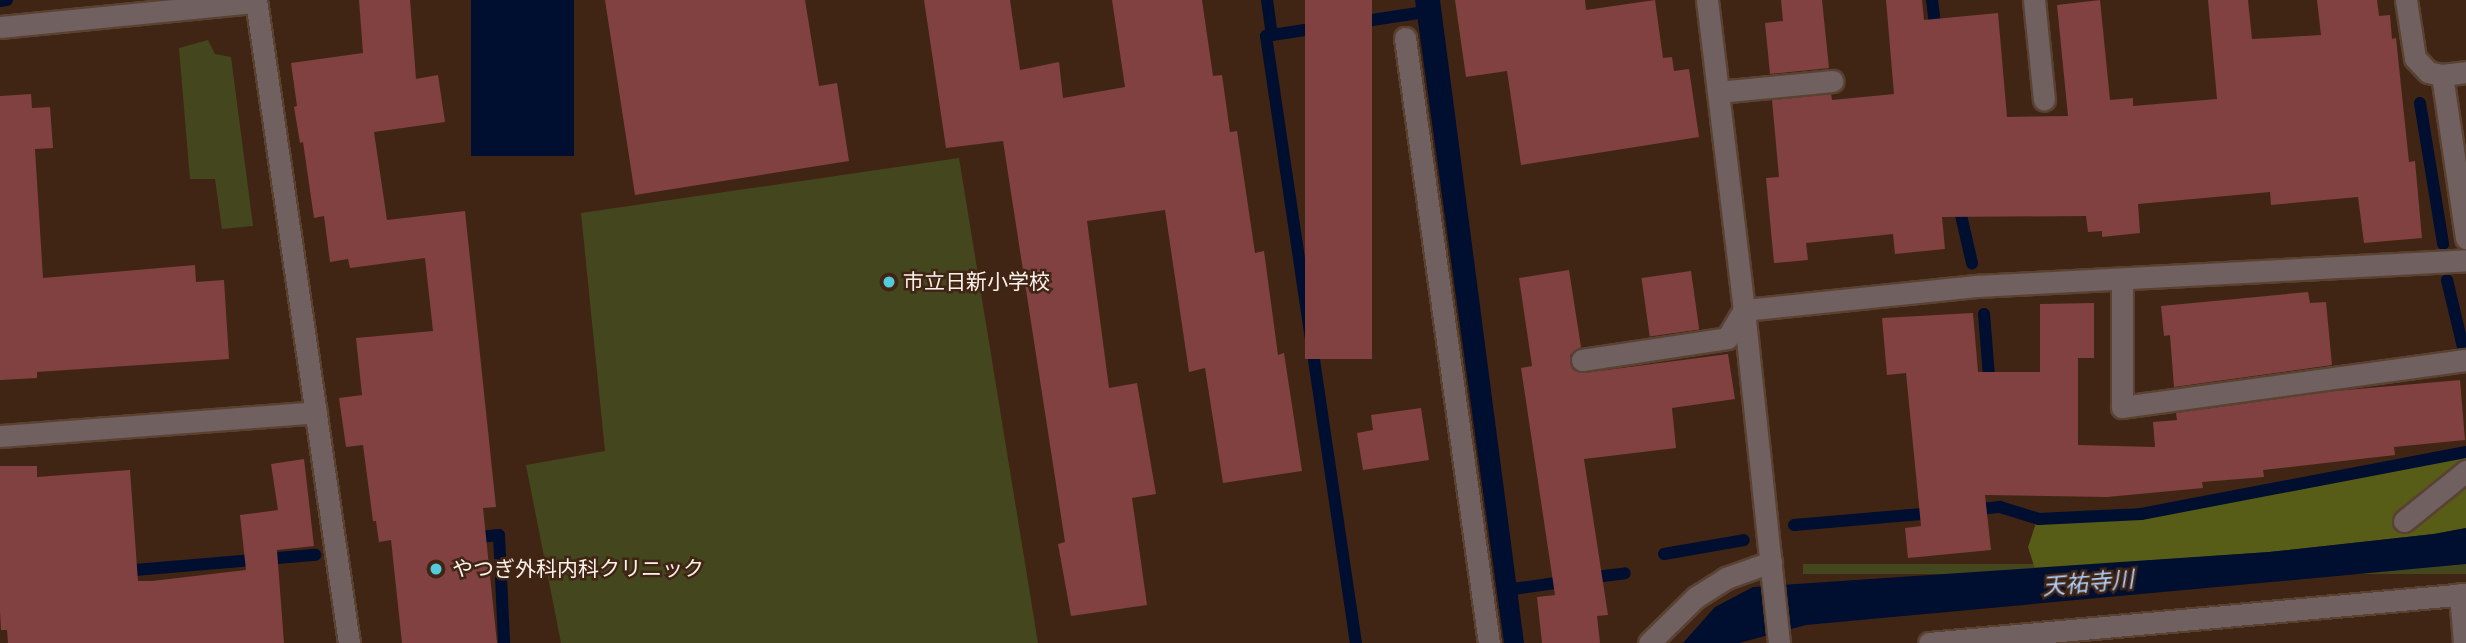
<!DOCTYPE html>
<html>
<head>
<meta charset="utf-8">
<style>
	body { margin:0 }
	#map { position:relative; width:2466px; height:643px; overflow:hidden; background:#402514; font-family:Raleway,"Noto Sans JP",sans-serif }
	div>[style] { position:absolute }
	.green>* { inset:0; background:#44471e; transform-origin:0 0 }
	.forest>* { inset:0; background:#575c17 }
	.water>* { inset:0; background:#000e2f; transform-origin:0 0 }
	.stream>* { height:12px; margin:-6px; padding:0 6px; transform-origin:6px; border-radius:6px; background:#000e2f }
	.building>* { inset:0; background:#814140; transform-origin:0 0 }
	.roads { filter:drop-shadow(2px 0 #5a4232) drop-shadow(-2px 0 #5a4232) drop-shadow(0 2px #5a4232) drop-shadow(0 -2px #5a4232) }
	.street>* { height:21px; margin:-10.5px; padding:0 10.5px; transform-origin:10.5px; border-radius:10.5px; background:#716060 }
	.dots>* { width:19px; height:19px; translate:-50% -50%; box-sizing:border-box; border:4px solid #402514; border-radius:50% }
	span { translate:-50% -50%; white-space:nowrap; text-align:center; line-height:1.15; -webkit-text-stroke:5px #402514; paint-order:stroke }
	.poi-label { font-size:21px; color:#fcf1eb }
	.left { translate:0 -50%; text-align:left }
	.water-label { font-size:23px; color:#afcffc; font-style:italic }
</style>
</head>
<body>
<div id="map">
	<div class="green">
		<i style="clip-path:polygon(208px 40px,215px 54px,231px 57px,253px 226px,222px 229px,215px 179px,190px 179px,179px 48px)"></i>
		<i style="clip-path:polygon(959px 158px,1038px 643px,561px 643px,526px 465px,605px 451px,581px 213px)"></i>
		<i style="left:2466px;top:564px;width:10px;height:663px;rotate:90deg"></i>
	</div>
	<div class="forest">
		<i style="clip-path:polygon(2466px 451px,2466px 528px,2434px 534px,2269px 552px,2035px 569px,2028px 547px,2039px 514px,2141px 508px)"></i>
	</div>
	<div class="water">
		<i style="left:471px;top:0;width:103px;height:156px"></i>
		<i style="clip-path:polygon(1415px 0,1440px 0,1524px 643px,1504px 643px)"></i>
		<i style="clip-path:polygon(2466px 528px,2466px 564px,1806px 625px,1739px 643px,1683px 643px,1715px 607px,1753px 587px,2269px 552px,2434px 534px)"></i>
	</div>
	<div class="stream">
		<i style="left:1267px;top:0;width:35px;rotate:82deg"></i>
		<i style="left:1272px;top:35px;width:6px;rotate:171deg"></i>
		<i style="left:1266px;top:36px;width:614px;rotate:81.57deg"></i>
		<i style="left:1932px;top:0;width:35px;rotate:83deg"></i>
		<i style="left:0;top:1px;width:7px;rotate:-8deg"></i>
		<i style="left:1359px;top:22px;width:73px;rotate:-8.7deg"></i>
		<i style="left:1272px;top:35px;width:53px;rotate:-8.7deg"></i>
		<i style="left:2420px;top:103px;width:143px;rotate:80.7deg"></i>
		<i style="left:1958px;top:202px;width:63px;rotate:77.1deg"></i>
		<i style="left:2447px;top:280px;width:69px;rotate:76.6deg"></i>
		<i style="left:1984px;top:314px;width:74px;rotate:85.4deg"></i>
		<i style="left:1970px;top:510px;width:30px;rotate:-6deg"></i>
		<i style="left:2000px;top:507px;width:41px;rotate:17.1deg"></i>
		<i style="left:2039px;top:519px;width:102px;rotate:-2.8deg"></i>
		<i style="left:2141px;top:514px;width:331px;rotate:-10.8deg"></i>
		<i style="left:1794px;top:525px;width:142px;rotate:-4.9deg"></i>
		<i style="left:471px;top:538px;width:28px;rotate:-6deg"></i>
		<i style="left:499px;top:535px;width:108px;rotate:87.3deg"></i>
		<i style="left:1664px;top:554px;width:81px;rotate:-9.9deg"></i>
		<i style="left:123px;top:571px;width:193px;rotate:-4.8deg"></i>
		<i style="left:1587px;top:578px;width:38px;rotate:-7deg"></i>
		<i style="left:1506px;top:590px;width:64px;rotate:-8.1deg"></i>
	</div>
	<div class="building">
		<i style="clip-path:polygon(359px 0,410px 0,416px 79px,438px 75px,445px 122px,374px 132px,387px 220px,465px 211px,496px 507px,483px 508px,497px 643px,402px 643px,391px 540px,379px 542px,376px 521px,373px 521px,363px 445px,346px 447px,339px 398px,362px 395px,356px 338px,433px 331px,425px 258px,350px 268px,348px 259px,330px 262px,324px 216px,314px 218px,303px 142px,300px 143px,294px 107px,297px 106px,291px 63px,363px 53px)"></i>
		<i style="clip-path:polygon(605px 0,805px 0,819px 86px,837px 83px,849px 161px,635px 195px)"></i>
		<i style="clip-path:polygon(924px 0,1010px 0,1020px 70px,1059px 62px,1063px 98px,1125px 87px,1112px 0,1202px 0,1213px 76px,1222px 75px,1230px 132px,1237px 131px,1255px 253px,1264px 251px,1278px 355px,1284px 353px,1302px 471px,1223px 483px,1205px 368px,1189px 372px,1165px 210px,1087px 221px,1109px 388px,1137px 383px,1156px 494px,1132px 498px,1147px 605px,1071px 616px,1058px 544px,1065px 542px,1003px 141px,946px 148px)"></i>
		<i style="left:1305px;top:0;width:67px;height:359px"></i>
		<i style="clip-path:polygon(1455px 0,1585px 0,1586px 10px,1655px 0,1663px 58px,1672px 57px,1674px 71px,1689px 69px,1699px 137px,1521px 165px,1507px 71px,1466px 77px)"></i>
		<i style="clip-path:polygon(1781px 0,1822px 0,1829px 68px,1770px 74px,1765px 23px,1783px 21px)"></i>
		<i style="clip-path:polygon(1886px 0,1922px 0,1924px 20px,1998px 13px,2007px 117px,2068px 116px,2057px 5px,2100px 0,2110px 100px,2133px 98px,2133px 106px,2217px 99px,2208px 0,2248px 0,2252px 39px,2321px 35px,2317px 0,2377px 0,2379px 16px,2390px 15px,2392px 39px,2396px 38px,2409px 162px,2415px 161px,2422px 238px,2364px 243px,2358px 197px,2271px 205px,2270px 192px,2138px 204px,2140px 233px,2102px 237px,2102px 231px,2088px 232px,2086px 216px,1942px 217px,1945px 249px,1895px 254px,1893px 234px,1806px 243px,1808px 260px,1774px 263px,1766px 178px,1779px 177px,1772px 100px,1831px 94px,1832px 100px,1894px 94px)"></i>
		<i style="clip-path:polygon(31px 94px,32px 108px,50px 107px,53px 148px,35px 149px,43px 278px,195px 265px,196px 282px,224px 280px,229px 359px,37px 372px,37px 378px,0 380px,0 96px)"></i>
		<i style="clip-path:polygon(1569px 270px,1581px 347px,1570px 355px,1572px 369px,1584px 373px,1728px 354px,1735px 399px,1672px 408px,1676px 448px,1584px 459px,1608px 615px,1597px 616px,1600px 643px,1542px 643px,1537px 597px,1555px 595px,1521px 368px,1532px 366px,1519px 278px)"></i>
		<i style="left:1691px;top:271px;width:59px;height:50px;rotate:82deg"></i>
		<i style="clip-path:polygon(2308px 292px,2310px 303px,2326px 302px,2332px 365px,2174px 387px,2170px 335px,2164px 336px,2161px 306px)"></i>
		<i style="clip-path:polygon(2094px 303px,2094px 358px,2078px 358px,2078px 445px,2155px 447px,2153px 422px,2177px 420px,2176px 413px,2335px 391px,2460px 380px,2465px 440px,2394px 447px,2395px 455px,2263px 470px,2264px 477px,2202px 482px,2203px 488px,2107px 497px,1985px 495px,1991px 550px,1908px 558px,1905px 528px,1921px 526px,1906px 373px,1887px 375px,1882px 318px,1973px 313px,1978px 372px,2040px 372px,2040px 304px)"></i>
		<i style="clip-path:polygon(1421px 408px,1429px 460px,1363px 470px,1357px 433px,1373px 430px,1371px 415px)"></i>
		<i style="clip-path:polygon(304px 459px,314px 546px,277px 550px,284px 643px,8px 643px,7px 630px,1px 630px,0 611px,0 466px,37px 466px,37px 477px,130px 470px,138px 581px,152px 581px,246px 570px,240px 515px,278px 510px,271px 464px)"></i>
	</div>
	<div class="roads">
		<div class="street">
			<i style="left:256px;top:0;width:650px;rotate:81.77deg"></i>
			<i style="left:1707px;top:0;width:312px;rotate:83.2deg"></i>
			<i style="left:1744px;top:310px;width:335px;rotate:84deg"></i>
			<i style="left:2034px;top:0;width:100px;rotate:84.3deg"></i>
			<i style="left:2406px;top:0;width:59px;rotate:81.2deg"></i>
			<i style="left:2415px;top:58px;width:19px;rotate:47deg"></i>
			<i style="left:2428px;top:72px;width:14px;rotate:12deg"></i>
			<i style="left:2442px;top:75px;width:165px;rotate:81.6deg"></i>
			<i style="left:0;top:27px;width:257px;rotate:-5.6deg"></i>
			<i style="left:1405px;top:38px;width:611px;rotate:82.1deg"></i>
			<i style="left:2442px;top:75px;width:24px;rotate:-7deg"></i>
			<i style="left:1718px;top:92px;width:115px;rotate:-5.5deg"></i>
			<i style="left:2122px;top:280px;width:127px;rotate:90deg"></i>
			<i style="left:2122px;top:407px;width:347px;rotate:-7.8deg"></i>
			<i style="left:1582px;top:360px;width:147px;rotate:-8.6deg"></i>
			<i style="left:1727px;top:338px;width:33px;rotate:-59deg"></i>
			<i style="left:1744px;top:310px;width:235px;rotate:-5.9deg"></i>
			<i style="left:1978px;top:286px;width:489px;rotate:-3deg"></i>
			<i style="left:0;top:436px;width:317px;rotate:-4.3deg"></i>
			<i style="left:2404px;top:521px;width:80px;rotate:-38.9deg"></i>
			<i style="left:2460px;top:594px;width:49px;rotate:85.3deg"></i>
			<i style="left:1649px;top:643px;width:66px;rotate:-44.4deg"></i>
			<i style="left:1696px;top:597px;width:36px;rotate:-32deg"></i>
			<i style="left:1726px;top:578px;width:48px;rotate:-19.6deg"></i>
			<i style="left:1929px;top:643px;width:539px;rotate:-5.21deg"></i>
		</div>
	</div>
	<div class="dots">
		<i style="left:889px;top:282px;background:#53cbda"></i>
		<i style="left:436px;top:569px;background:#53cbda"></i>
	</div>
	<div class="poi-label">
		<span class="left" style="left:903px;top:282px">市立日新小学校</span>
		<span class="left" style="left:452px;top:569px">やつぎ外科内科クリニック</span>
	</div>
	<div class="water-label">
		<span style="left:2088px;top:583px;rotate:-5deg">天祐寺川</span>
	</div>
</div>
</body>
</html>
